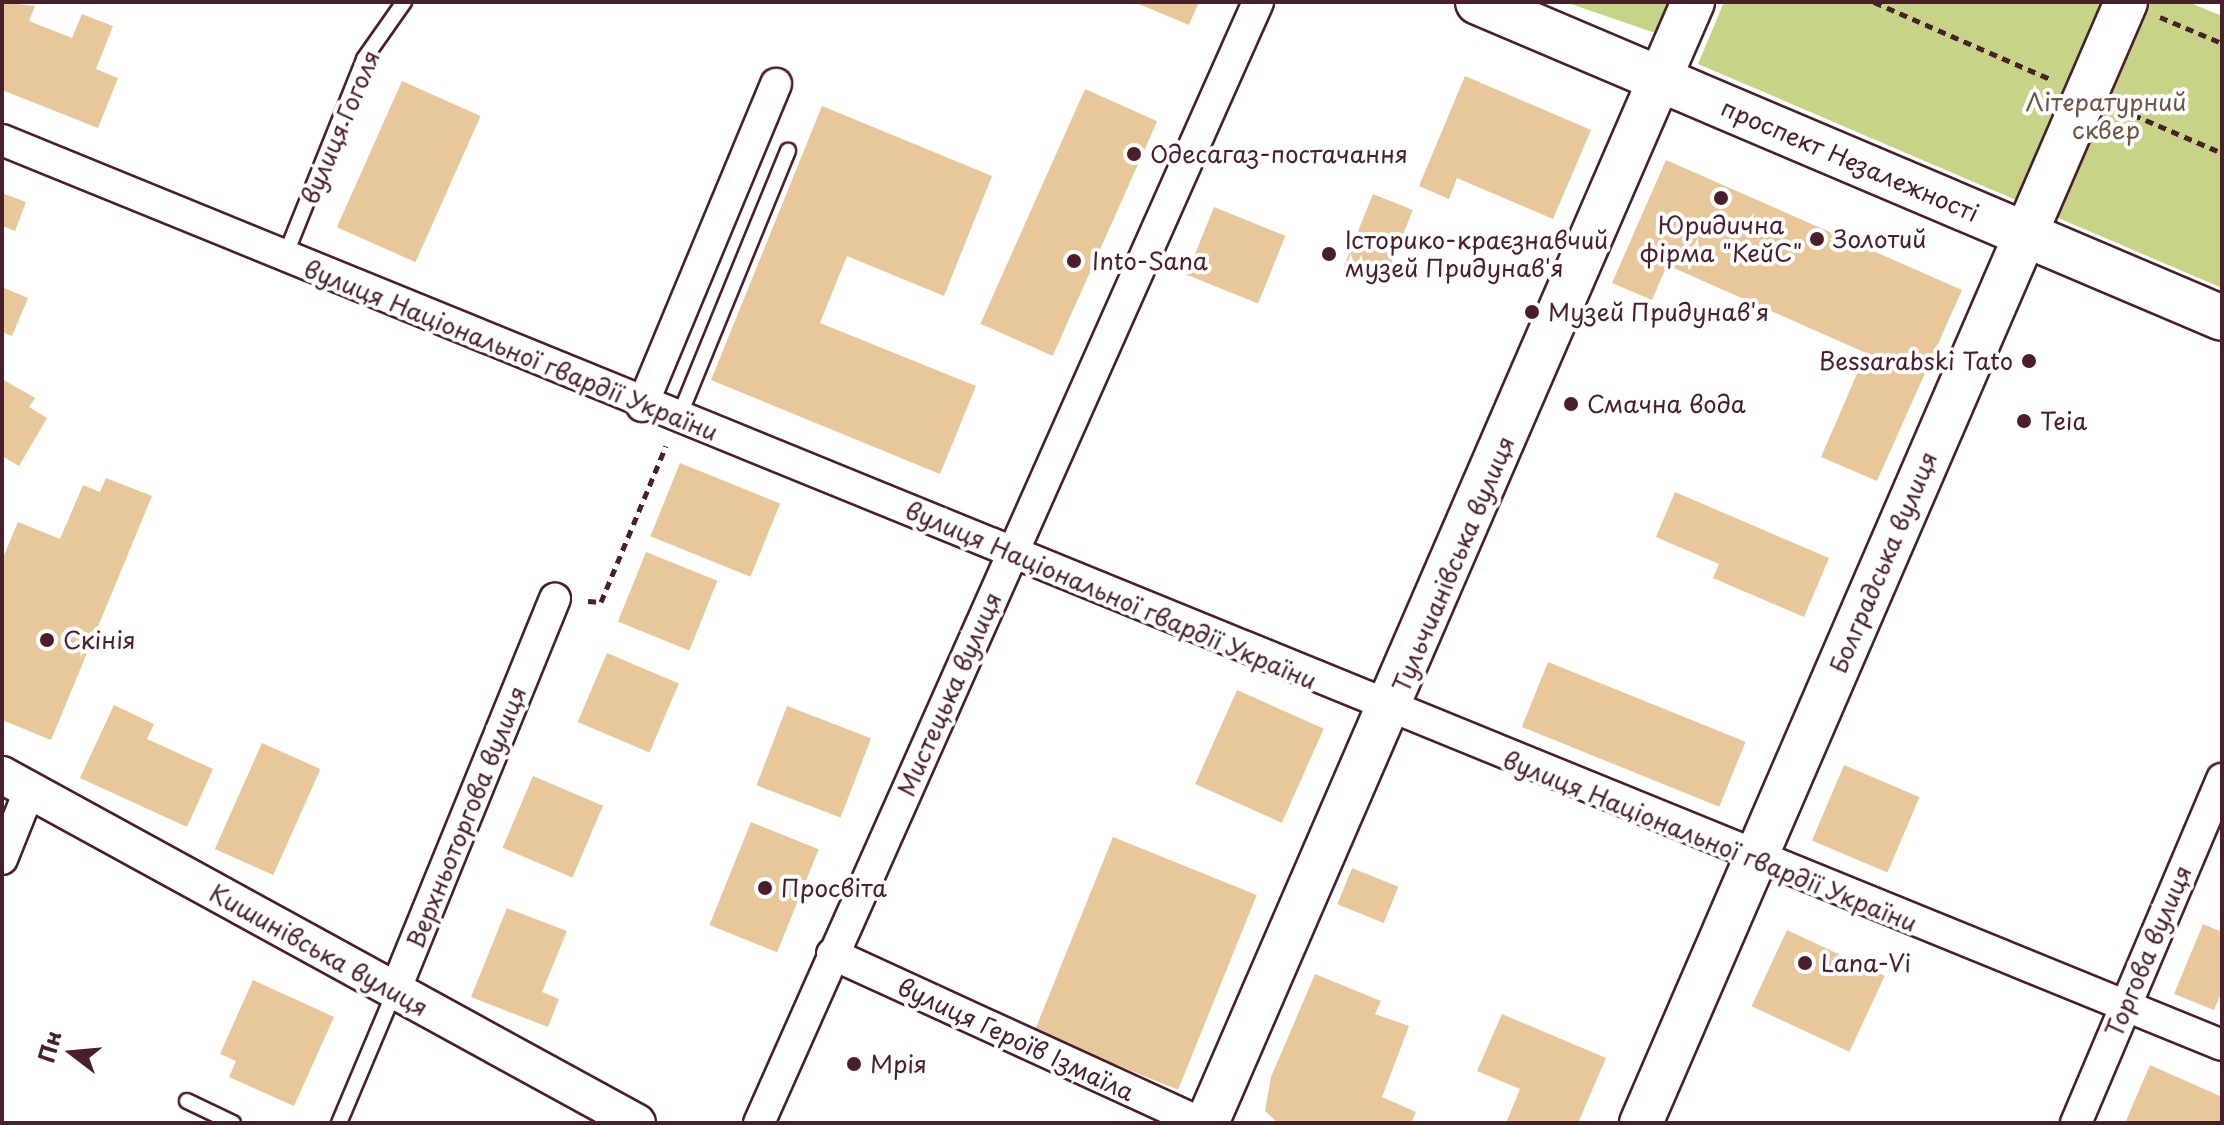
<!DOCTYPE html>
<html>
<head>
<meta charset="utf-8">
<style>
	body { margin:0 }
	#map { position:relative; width:2224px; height:1125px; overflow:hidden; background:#fff; font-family:"Playpen Sans",sans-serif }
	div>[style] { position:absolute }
	.green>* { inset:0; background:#c7d386 }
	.building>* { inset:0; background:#e8c79a; transform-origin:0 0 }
	.path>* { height:5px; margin-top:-2.5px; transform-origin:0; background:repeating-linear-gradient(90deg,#4a1f2b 0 8px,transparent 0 14px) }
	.roads { filter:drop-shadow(2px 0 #4a1f2b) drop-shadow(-2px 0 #4a1f2b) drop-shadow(0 2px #4a1f2b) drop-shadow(0 -2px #4a1f2b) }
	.service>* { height:14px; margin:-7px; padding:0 7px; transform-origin:7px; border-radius:7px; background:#fff }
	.minor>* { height:30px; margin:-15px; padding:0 15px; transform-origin:15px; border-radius:15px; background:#fff }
	.tertiary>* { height:36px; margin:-18px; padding:0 18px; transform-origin:18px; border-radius:18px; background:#fff }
	.secondary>* { height:42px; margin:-21px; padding:0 21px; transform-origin:21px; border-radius:21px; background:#fff }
	.primary>* { height:44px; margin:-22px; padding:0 22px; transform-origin:22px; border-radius:22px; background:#fff }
	.dots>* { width:22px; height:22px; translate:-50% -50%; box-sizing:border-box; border:4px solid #fff; border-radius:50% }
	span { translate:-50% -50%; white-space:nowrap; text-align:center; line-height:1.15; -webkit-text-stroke:8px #fff; paint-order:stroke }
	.park-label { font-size:24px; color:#705546 }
	.street-label { font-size:24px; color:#4a1f2b }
	.poi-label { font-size:24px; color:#4a1f2b }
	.left { translate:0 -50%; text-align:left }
	.right { translate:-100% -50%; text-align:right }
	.frame { position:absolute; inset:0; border:4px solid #4a1f2b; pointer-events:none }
	.north { position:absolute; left:32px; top:1013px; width:80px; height:80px; -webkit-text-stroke:6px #fff; paint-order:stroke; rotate:286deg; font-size:22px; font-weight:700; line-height:32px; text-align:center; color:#4a1f2b }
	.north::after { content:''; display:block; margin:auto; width:28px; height:36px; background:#4a1f2b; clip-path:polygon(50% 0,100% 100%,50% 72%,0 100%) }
</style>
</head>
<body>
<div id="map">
	<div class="green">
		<i style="clip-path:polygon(1565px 2px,1680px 2px,1661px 35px)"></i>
		<i style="clip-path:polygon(1724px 2px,2188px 2px,2222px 16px,2222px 288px,1698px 64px)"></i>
	</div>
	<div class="building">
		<i style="clip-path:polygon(2px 2px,35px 6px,29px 21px,72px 38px,82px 14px,113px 26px,96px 69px,118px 78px,98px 128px,2px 90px)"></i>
		<i style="clip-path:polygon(1134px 2px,1199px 2px,1189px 25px)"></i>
		<i style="clip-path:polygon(1465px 76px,1591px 130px,1553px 219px,1457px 178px,1449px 199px,1419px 186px)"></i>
		<i style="left:402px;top:81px;width:86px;height:160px;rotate:24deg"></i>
		<i style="left:1085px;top:89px;width:79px;height:257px;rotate:24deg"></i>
		<i style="clip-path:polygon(822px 106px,992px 176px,944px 296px,847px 256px,820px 323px,976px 386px,940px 474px,711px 380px)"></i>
		<i style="clip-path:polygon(1666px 160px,1962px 290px,1877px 481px,1821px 457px,1866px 353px,1667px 265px,1652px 300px,1612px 283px)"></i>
		<i style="clip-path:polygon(2px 193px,26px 202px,15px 231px,2px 226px)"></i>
		<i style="left:1373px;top:194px;width:43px;height:79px;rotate:22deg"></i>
		<i style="left:1214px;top:207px;width:77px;height:73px;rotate:22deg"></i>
		<i style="clip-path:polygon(2px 287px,28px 298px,12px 336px,2px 332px)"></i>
		<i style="clip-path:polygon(2px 379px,35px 398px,29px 407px,47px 418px,19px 466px,2px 456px)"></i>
		<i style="left:680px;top:463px;width:108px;height:79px;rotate:22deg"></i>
		<i style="clip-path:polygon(106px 478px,152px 496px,51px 740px,2px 720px,2px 560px,18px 522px,60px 539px,83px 485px,100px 492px)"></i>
		<i style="clip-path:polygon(1675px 492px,1829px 558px,1804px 617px,1713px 578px,1719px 564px,1656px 537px)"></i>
		<i style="left:646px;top:552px;width:77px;height:75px;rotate:22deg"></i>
		<i style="left:607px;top:653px;width:78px;height:75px;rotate:23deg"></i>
		<i style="left:1548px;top:662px;width:213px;height:70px;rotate:22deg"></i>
		<i style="left:1237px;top:690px;width:95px;height:103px;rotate:24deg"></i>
		<i style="clip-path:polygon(114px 705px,154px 724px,147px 739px,213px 769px,187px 827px,80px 778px)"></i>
		<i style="left:787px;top:706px;width:90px;height:85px;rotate:21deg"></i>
		<i style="left:262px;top:743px;width:64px;height:116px;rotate:24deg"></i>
		<i style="left:1844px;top:765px;width:82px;height:82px;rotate:23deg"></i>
		<i style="left:533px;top:776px;width:76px;height:78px;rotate:23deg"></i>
		<i style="left:751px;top:822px;width:73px;height:111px;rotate:22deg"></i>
		<i style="left:1113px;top:837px;width:155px;height:210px;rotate:22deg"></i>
		<i style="left:1352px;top:868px;width:50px;height:39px;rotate:22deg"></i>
		<i style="clip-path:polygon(507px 908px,567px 931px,542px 992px,559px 999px,548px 1027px,471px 997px)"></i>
		<i style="clip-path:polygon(2203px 924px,2222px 932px,2222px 991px,2214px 1010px,2174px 994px)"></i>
		<i style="left:1787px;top:930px;width:108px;height:84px;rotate:25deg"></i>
		<i style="clip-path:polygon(1315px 974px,1381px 1001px,1375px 1014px,1409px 1026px,1382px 1097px,1416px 1112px,1411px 1123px,1278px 1123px,1265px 1111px,1271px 1077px)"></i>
		<i style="clip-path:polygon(253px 980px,334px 1017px,294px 1106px,229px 1077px,236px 1061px,220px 1054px)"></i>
		<i style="clip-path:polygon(1502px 1014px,1606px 1058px,1578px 1123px,1506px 1123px,1520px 1089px,1477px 1071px)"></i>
		<i style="clip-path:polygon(2150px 1065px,2222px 1097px,2222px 1123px,2125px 1123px)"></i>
	</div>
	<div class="path">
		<i style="left:1874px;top:2px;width:192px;rotate:23.6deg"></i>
		<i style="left:2160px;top:17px;width:67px;rotate:22.8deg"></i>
		<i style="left:2120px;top:109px;width:111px;rotate:23.3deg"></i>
		<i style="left:588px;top:601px;width:13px;rotate:4deg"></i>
		<i style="left:601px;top:602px;width:169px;rotate:-67.4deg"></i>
	</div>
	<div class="roads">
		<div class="service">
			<i style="left:285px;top:256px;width:212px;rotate:-68.1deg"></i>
			<i style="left:364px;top:59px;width:70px;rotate:-54.9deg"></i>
			<i style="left:678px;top:419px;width:290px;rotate:-67.7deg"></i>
			<i style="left:187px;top:1101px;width:51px;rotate:25.6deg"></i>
			<i style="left:339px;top:1123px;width:141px;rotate:-67.1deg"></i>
		</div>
		<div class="minor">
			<i style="left:2px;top:140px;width:2397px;rotate:22.18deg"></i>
			<i style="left:642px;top:406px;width:349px;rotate:-67.4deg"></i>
			<i style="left:2px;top:859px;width:75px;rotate:-68.2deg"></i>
			<i style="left:832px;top:954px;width:406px;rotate:24.6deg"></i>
			<i style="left:394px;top:993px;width:426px;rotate:-67.8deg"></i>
			<i style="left:759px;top:1123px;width:1227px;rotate:-66deg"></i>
			<i style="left:2076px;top:1123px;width:374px;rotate:-67deg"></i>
		</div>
		<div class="tertiary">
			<i style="left:2px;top:775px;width:724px;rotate:28.72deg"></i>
		</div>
		<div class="secondary">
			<i style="left:1207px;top:1123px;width:1222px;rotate:-66.56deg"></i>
			<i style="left:1641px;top:1123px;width:1221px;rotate:-66.6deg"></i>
		</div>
		<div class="primary">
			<i style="left:1478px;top:2px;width:808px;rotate:23.01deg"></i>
		</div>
	</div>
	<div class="dots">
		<i style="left:1134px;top:154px;background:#4a1f2b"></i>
		<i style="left:1721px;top:198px;background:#4a1f2b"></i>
		<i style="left:1817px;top:239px;background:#4a1f2b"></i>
		<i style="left:1329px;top:254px;background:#4a1f2b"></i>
		<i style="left:1074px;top:261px;background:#4a1f2b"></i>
		<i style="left:1532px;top:312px;background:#4a1f2b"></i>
		<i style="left:2029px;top:361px;background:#4a1f2b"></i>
		<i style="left:1571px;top:404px;background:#4a1f2b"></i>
		<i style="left:2024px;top:421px;background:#4a1f2b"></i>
		<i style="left:47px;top:640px;background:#4a1f2b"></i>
		<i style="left:765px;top:888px;background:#4a1f2b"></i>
		<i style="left:1805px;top:963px;background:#4a1f2b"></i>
		<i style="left:854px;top:1064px;background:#4a1f2b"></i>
	</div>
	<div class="park-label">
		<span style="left:2106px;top:116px">Літературний<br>сквер</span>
	</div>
	<div class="street-label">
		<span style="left:340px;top:127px;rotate:-67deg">вулиця Гоголя</span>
		<span style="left:1850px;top:160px;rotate:23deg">проспект Незалежності</span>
		<span style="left:511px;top:350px;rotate:22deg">вулиця Національної гвардії України</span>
		<span style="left:1883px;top:562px;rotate:-67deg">Болградська вулиця</span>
		<span style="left:1453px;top:564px;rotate:-67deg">Тульчианівська вулиця</span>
		<span style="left:1111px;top:595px;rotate:23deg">вулиця Національної гвардії України</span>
		<span style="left:949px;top:694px;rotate:-66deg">Мистецька вулиця</span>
		<span style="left:466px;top:817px;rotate:-68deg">Верхньоторгова вулиця</span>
		<span style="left:1710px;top:841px;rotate:22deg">вулиця Національної гвардії України</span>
		<span style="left:319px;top:950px;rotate:29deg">Кишинівська вулиця</span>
		<span style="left:2148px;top:951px;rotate:-67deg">Торгова вулиця</span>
		<span style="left:1016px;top:1039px;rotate:25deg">вулиця Героїв Ізмаїла</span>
	</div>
	<div class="poi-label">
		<span class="left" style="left:1150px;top:154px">Одесагаз-постачання</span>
		<span style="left:1721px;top:239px">Юридична<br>фірма "КейС"</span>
		<span class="left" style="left:1833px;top:239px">Золотий</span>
		<span class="left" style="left:1345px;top:254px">Історико-краєзнавчий<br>музей Придунав'я</span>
		<span class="left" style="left:1092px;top:261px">Into-Sana</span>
		<span class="left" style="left:1548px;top:312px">Музей Придунав'я</span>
		<span class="right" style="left:2013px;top:361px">Bessarabski Tato</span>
		<span class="left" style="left:1587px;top:404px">Смачна вода</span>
		<span class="left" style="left:2040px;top:421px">Teia</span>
		<span class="left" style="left:63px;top:640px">Скінія</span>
		<span class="left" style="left:781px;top:888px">Просвіта</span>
		<span class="left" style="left:1821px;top:963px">Lana-Vi</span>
		<span class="left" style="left:870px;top:1064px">Мрія</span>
	</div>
	<div class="frame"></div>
	<div class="north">Пн</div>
</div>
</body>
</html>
